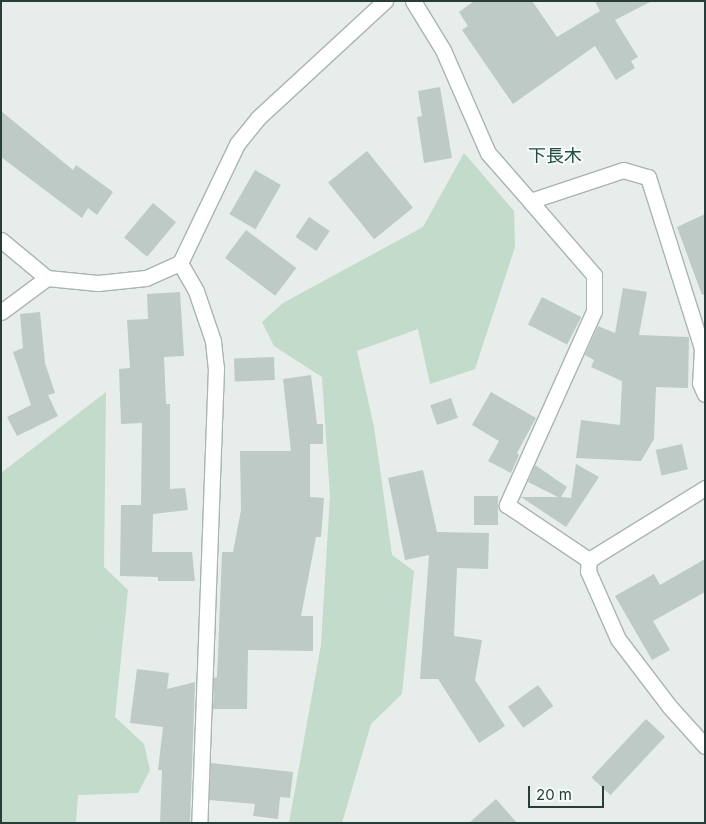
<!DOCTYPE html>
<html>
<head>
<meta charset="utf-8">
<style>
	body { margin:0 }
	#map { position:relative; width:706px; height:824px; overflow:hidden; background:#e6edea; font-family:Inter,"Noto Sans JP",sans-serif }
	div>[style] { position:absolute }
	.green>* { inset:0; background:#c2dbca }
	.building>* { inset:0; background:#becac6; transform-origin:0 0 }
	.roads { filter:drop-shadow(1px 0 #a9b5b1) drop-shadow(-1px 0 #a9b5b1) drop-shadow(0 1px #a9b5b1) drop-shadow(0 -1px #a9b5b1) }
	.minor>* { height:15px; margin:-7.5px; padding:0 7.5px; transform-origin:7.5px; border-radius:7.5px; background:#fff }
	span { translate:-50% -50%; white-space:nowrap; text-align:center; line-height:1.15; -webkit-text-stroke:4px #f6faf8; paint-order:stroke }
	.neighbourhood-label { font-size:18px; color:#254d46 }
	.frame { position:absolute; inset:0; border:2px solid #273d39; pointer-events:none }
	.scale { position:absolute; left:528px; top:786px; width:76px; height:22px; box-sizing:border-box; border:2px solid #273d39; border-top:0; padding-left:6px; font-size:15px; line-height:18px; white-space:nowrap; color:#273d39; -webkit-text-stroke:4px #f6faf8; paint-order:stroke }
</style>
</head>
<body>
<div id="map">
	<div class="green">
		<i style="clip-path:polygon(464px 153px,514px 211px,515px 247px,475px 369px,430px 384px,418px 329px,357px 351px,374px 427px,392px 555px,414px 571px,402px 694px,371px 724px,342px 823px,289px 823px,321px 645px,330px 496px,322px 377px,274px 346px,262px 322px,283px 303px,423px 227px)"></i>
		<i style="clip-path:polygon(106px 392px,104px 567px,128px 590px,115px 717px,144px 744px,150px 770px,138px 793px,78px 795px,76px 823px,1px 823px,1px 473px)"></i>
	</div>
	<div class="building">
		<i style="clip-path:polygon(474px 1px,532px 1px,557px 37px,600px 11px,595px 1px,652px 1px,615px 20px,638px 57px,631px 61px,635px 68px,616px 80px,595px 46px,513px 104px,462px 30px,468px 26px,459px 12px)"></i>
		<i style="clip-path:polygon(440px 87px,452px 158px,424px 163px,417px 117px,422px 116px,418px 91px)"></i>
		<i style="clip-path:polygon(1px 111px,73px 170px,76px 165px,113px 192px,97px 215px,88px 208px,82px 218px,1px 157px)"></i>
		<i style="left:367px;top:151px;width:73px;height:50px;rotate:51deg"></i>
		<i style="left:255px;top:170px;width:30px;height:51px;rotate:30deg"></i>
		<i style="left:153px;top:203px;width:30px;height:45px;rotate:40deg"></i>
		<i style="clip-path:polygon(705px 214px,705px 294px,702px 295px,677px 227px)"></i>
		<i style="left:309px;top:217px;width:25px;height:24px;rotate:34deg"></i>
		<i style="left:246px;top:230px;width:63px;height:35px;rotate:37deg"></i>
		<i style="clip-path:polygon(623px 288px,647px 292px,639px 335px,689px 337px,688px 388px,656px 387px,654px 439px,641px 461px,576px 458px,581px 420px,620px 425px,622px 381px,591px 367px,594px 360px,585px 355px,598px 326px,615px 333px)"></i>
		<i style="clip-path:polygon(180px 292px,184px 356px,164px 357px,166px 404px,170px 404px,170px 489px,185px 488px,188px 510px,153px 514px,152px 552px,192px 552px,195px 581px,158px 581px,158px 577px,120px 576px,121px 505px,141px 505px,142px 423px,121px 424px,119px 369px,130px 368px,127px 320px,148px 319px,147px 294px)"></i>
		<i style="left:542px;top:297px;width:44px;height:31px;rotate:27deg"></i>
		<i style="clip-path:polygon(40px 312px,45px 363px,55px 393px,48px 395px,58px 416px,17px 436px,7px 417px,31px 405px,13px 352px,23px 348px,20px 314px)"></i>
		<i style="left:274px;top:357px;width:23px;height:40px;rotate:88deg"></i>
		<i style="clip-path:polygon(311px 375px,317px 424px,323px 424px,323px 444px,310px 444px,310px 497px,324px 498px,321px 537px,316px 537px,301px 616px,313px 616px,313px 651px,248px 650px,247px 709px,213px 709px,214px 678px,217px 677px,218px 655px,222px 552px,233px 552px,241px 510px,240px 451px,291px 451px,283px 379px)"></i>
		<i style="clip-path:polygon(491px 392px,536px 418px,517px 453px,519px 455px,511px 473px,488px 461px,499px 441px,472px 425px)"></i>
		<i style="left:451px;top:398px;width:21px;height:22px;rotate:71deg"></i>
		<i style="left:682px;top:444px;width:26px;height:27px;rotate:77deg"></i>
		<i style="clip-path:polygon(576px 464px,599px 477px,566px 527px,521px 497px,558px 497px,528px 482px,535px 465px,567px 487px,561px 497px,571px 498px)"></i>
		<i style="clip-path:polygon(423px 470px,437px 532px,489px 533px,488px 569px,457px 568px,454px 636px,482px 640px,475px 680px,505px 726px,479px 743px,438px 679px,420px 679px,429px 555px,405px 560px,388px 478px)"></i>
		<i style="left:474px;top:496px;width:24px;height:29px"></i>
		<i style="clip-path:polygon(705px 559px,705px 592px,653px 621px,670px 650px,652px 660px,615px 596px,654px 574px,660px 585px)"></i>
		<i style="clip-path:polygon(137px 669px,169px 673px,167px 689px,195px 682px,190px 823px,160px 823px,162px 770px,158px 770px,163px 727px,130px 723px)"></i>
		<i style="left:538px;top:685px;width:26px;height:37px;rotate:54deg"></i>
		<i style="left:646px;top:719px;width:26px;height:80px;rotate:43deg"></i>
		<i style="clip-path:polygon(211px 763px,293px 772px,290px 798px,280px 797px,278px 819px,253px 816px,255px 804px,209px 800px)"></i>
		<i style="clip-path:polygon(496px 799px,517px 823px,469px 823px)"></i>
	</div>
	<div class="roads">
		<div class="minor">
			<i style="left:413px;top:1px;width:57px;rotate:58.5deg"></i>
			<i style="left:443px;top:50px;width:112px;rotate:66.4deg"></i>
			<i style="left:488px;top:153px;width:64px;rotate:48.8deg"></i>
			<i style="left:530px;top:201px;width:98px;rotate:-18.4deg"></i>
			<i style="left:623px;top:170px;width:26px;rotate:16deg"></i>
			<i style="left:648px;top:177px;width:179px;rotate:72.5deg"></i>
			<i style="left:702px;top:348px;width:35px;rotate:93deg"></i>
			<i style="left:700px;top:383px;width:12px;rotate:66deg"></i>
			<i style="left:530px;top:201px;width:98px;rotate:49.1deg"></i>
			<i style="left:594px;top:275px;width:36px;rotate:90deg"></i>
			<i style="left:594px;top:311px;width:213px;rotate:114.2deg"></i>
			<i style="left:507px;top:505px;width:99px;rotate:33.9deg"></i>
			<i style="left:1px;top:240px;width:60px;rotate:39.6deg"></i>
			<i style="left:47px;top:278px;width:51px;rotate:5.6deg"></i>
			<i style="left:98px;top:283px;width:48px;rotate:-5.9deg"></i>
			<i style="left:146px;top:278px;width:37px;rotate:-24deg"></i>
			<i style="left:180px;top:263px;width:132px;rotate:-64.4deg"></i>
			<i style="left:237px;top:144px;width:33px;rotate:-51deg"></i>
			<i style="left:258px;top:118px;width:173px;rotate:-42.7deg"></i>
			<i style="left:180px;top:263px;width:32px;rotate:60deg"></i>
			<i style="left:196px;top:291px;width:53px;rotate:71.2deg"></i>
			<i style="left:213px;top:341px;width:27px;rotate:84deg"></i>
			<i style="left:216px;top:368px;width:455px;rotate:92.1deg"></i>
			<i style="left:1px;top:312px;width:57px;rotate:-36.5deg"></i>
			<i style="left:705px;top:488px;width:137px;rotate:148.2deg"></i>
			<i style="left:589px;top:560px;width:11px;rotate:95deg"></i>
			<i style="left:588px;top:571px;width:74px;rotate:66.2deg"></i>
			<i style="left:618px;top:639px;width:84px;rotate:52.7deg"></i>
			<i style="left:669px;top:706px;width:54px;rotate:48deg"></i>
		</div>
	</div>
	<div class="neighbourhood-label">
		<span style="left:555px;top:156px">下長木</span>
	</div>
	<div class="frame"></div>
	<div class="scale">20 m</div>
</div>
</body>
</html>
